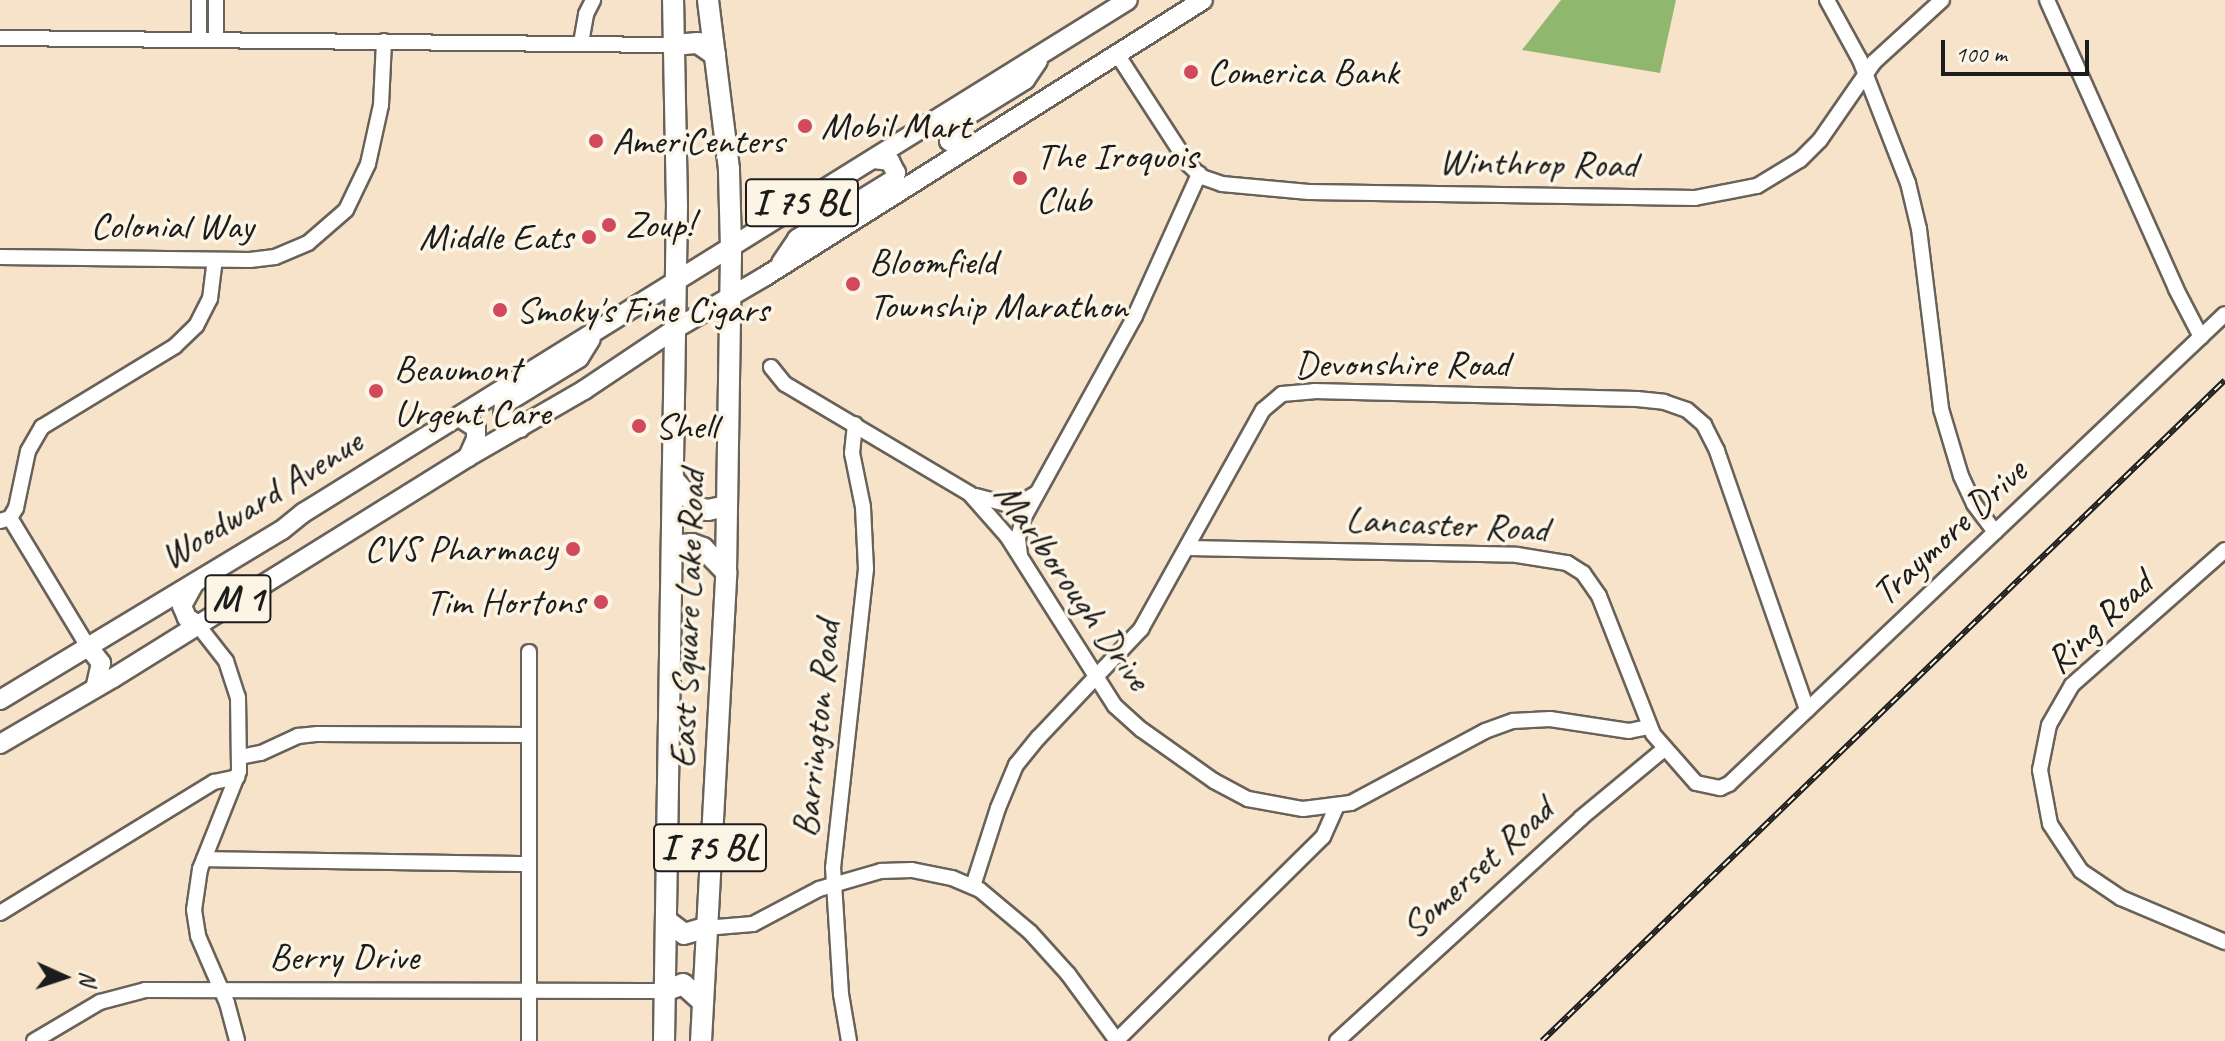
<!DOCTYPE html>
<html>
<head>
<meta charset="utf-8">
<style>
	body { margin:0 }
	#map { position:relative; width:2225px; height:1041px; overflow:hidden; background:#f7e3ca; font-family:Caveat,sans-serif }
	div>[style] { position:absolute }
	.forest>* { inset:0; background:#8fb86e }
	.roads { filter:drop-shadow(2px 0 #696259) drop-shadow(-2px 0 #696259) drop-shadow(0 2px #696259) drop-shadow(0 -2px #696259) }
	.minor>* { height:14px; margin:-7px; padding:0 7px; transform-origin:7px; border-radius:7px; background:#fff }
	.major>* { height:18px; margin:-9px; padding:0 9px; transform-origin:9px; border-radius:9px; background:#fff }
	.highway>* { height:20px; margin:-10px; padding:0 10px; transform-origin:10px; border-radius:10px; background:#fff }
	.rail>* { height:6px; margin-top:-3px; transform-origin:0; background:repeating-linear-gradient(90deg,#fcf5e5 0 9px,#1c1c1c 0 18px); box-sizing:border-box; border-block:2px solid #1c1c1c }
	.dots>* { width:22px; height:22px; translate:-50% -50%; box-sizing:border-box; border:4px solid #fcf5e5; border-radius:50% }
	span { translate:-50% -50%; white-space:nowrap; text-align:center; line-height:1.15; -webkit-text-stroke:7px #fcf5e5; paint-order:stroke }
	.shield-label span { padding:2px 6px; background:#fcf5e5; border:2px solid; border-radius:6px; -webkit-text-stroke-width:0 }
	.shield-label { font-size:36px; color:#1c1c1c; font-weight:700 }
	.poi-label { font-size:38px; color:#1c1c1c }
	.left { translate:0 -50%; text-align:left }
	.right { translate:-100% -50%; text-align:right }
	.street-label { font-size:38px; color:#1c1c1c }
	.north { position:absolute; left:24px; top:937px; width:80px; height:80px; -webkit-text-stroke:6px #fcf5e5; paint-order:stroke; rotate:93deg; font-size:22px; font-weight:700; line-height:32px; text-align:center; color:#1c1c1c }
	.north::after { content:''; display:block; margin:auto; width:28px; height:36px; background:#1c1c1c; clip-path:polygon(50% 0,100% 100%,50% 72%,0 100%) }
	.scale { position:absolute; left:1941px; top:40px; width:148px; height:36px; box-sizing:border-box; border:4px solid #1c1c1c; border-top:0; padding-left:10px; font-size:24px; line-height:28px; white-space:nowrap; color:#1c1c1c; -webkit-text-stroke:6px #fcf5e5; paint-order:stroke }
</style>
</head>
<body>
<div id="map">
	<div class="forest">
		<i style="clip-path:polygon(1561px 0,1676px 0,1660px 73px,1522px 50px)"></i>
	</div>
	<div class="roads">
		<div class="minor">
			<i style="left:216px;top:0;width:40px;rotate:90deg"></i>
			<i style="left:1827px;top:0;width:68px;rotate:61.2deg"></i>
			<i style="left:1860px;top:60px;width:132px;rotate:68.7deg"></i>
			<i style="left:1908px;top:183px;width:47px;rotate:76.6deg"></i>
			<i style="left:1919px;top:229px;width:181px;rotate:83deg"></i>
			<i style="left:1941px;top:409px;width:70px;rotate:73.4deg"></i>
			<i style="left:1961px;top:476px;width:31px;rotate:65deg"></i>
			<i style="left:1974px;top:504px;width:35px;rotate:53deg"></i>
			<i style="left:2047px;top:0;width:316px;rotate:65.9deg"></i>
			<i style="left:2176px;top:289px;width:54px;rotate:62.5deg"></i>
			<i style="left:0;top:38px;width:674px;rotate:0.6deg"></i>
			<i style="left:199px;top:40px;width:40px;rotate:-90deg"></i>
			<i style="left:581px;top:43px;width:29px;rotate:-80deg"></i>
			<i style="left:586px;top:14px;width:16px;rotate:-63deg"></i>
			<i style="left:1117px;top:54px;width:132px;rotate:57deg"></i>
			<i style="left:1189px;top:165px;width:18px;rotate:43deg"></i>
			<i style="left:1202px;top:177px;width:21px;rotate:19deg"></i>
			<i style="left:1222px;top:184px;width:87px;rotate:5.3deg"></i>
			<i style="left:1309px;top:192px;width:386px;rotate:0.9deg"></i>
			<i style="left:1695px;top:198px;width:63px;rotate:-11deg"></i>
			<i style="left:1757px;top:186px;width:50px;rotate:-31.2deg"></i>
			<i style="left:1800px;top:160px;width:28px;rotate:-45deg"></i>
			<i style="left:1820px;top:140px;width:95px;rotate:-55.3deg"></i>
			<i style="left:1874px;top:62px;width:92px;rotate:-42.4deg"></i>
			<i style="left:0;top:257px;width:250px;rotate:0.7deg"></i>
			<i style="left:250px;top:260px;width:25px;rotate:-7deg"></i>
			<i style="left:275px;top:257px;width:36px;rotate:-23deg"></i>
			<i style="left:308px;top:243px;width:50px;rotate:-41deg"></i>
			<i style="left:346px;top:210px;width:51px;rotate:-64.4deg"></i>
			<i style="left:368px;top:164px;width:60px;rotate:-77.6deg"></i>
			<i style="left:381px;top:105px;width:64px;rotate:-87.3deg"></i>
			<i style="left:771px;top:367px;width:22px;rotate:51deg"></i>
			<i style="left:785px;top:384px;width:215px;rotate:30.7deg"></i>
			<i style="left:970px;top:494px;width:56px;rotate:48.6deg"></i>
			<i style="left:1007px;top:536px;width:201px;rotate:57.6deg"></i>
			<i style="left:1115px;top:706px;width:36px;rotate:42deg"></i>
			<i style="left:1142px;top:730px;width:88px;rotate:35.3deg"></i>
			<i style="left:1214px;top:781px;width:38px;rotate:28deg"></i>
			<i style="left:1248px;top:799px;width:56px;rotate:10.3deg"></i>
			<i style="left:1303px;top:809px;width:48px;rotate:-7.1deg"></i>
			<i style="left:1351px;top:803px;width:152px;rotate:-28.2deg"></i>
			<i style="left:1485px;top:731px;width:30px;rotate:-20deg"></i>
			<i style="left:1513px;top:721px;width:37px;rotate:-3deg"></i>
			<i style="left:1550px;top:719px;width:80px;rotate:8.6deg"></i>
			<i style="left:1629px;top:731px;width:19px;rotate:-12deg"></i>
			<i style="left:976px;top:496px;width:31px;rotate:15deg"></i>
			<i style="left:1006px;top:504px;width:17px;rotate:-10deg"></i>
			<i style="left:1023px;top:501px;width:14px;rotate:-30deg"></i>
			<i style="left:10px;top:518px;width:149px;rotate:58.8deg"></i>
			<i style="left:0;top:521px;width:10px;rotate:-17deg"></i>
			<i style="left:10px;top:518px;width:12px;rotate:-59deg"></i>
			<i style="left:16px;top:508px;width:58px;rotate:-78.1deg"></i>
			<i style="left:28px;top:451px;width:28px;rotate:-60deg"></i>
			<i style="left:42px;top:427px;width:156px;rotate:-31.3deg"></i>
			<i style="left:175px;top:346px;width:29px;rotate:-44deg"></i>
			<i style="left:196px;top:326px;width:30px;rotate:-63deg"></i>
			<i style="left:210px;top:299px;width:39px;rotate:-83deg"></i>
			<i style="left:1189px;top:548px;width:328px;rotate:1.2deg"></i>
			<i style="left:1517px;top:555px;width:51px;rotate:9.1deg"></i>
			<i style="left:1567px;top:563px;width:19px;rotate:32deg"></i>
			<i style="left:1583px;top:573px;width:28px;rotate:55deg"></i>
			<i style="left:1599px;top:596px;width:148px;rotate:68.6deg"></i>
			<i style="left:1653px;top:734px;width:65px;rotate:48.7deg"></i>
			<i style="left:1696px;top:783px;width:25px;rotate:12deg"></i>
			<i style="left:1720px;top:788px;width:10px;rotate:-24deg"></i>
			<i style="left:1729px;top:784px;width:683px;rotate:-43.46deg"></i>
			<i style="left:2225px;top:550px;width:204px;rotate:138.6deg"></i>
			<i style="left:2072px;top:685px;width:46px;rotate:119.9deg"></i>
			<i style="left:2049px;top:725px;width:46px;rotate:101.3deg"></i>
			<i style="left:2040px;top:770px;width:55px;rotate:79.5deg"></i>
			<i style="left:2050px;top:824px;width:56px;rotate:56.6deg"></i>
			<i style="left:2081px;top:871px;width:48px;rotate:34deg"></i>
			<i style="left:2121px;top:898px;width:113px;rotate:22.9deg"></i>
			<i style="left:1020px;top:555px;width:17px;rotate:-97deg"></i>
			<i style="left:1018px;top:538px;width:20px;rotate:-75deg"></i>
			<i style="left:1023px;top:519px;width:232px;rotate:-61.1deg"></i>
			<i style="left:1135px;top:316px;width:156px;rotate:-65.7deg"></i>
			<i style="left:197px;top:624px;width:47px;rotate:51.9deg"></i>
			<i style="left:226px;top:661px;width:38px;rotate:72deg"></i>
			<i style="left:238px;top:697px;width:74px;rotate:89.2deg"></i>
			<i style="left:239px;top:771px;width:105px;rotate:111.7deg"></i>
			<i style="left:200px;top:869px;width:41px;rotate:98.3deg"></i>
			<i style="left:194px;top:910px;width:26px;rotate:81deg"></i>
			<i style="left:198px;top:936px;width:73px;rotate:66.6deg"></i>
			<i style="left:227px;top:1003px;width:39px;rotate:75deg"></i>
			<i style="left:240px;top:757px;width:21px;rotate:-11deg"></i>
			<i style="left:261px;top:753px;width:41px;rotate:-24.7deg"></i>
			<i style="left:298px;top:736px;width:20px;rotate:-6deg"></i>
			<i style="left:318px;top:734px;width:211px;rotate:0.3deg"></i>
			<i style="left:204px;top:859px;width:325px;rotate:0.9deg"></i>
			<i style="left:973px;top:886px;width:82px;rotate:-72.2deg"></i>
			<i style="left:998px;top:808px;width:47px;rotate:-67.3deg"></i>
			<i style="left:1016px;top:765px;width:36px;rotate:-51deg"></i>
			<i style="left:1039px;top:737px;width:149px;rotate:-46.6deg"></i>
			<i style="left:1141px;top:629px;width:251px;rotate:-60.9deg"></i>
			<i style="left:1263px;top:410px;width:25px;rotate:-40deg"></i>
			<i style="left:1282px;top:394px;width:32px;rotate:-5deg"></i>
			<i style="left:1314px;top:391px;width:323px;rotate:1.4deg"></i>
			<i style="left:1637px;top:399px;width:27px;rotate:6deg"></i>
			<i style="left:1664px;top:402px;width:24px;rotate:19deg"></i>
			<i style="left:1687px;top:410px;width:23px;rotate:41deg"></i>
			<i style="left:1704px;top:425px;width:29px;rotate:63deg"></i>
			<i style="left:1717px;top:451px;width:274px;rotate:70.8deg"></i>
			<i style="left:0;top:913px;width:251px;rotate:-31.5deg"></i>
			<i style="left:214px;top:782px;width:24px;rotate:-12deg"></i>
			<i style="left:705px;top:928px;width:48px;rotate:-4.8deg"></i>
			<i style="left:753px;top:924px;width:75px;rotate:-27.9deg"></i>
			<i style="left:819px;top:889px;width:65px;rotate:-16.2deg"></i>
			<i style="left:881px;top:871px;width:31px;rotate:-2deg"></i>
			<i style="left:912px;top:870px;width:41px;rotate:11.3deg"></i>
			<i style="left:952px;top:878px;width:30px;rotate:23deg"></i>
			<i style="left:980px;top:890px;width:65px;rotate:40deg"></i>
			<i style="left:1030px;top:932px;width:57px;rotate:47.9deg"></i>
			<i style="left:1068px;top:974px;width:83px;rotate:53.8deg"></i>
			<i style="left:1117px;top:1040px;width:289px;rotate:-44.6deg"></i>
			<i style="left:1323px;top:837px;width:34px;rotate:-66deg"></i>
			<i style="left:34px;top:1041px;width:77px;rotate:-30.6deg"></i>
			<i style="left:100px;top:1002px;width:47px;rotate:-14.9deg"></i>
			<i style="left:145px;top:990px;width:520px;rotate:0.11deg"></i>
			<i style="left:529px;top:1041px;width:389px;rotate:-90deg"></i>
			<i style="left:849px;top:1041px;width:48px;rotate:-99.7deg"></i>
			<i style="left:841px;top:994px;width:126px;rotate:-93.6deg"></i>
			<i style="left:833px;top:868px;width:301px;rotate:-83.7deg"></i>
			<i style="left:866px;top:569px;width:62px;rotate:-92.8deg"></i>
			<i style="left:863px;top:507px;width:55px;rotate:-101.5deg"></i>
			<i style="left:852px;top:453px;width:29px;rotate:-84deg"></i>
			<i style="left:1337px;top:1041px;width:331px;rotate:-42.4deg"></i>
			<i style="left:1581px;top:818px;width:108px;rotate:-39.7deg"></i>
		</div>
		<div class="major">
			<i style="left:963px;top:151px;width:17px;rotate:-144deg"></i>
			<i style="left:949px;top:141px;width:16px;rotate:-79deg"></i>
			<i style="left:952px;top:125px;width:86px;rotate:-31.7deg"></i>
			<i style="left:1025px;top:80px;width:23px;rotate:-56deg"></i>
			<i style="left:781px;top:263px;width:29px;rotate:-56deg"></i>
			<i style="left:797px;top:239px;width:113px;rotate:-31.6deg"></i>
			<i style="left:893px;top:180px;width:8px;rotate:-67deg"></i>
			<i style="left:896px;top:173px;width:13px;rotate:-117deg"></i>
			<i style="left:890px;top:161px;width:16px;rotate:-173deg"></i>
			<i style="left:459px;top:417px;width:20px;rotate:33deg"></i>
			<i style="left:476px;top:428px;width:11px;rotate:90deg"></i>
			<i style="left:476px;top:439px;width:20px;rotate:114deg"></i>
			<i style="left:520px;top:428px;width:20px;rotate:-147deg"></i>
			<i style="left:503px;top:417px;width:13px;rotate:-86deg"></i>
			<i style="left:504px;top:404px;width:88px;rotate:-31.5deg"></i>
			<i style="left:579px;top:358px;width:22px;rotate:-58deg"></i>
			<i style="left:194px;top:584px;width:25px;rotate:119deg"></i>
			<i style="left:182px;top:606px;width:13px;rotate:67deg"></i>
			<i style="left:187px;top:618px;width:12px;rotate:31deg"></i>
			<i style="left:87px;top:645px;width:23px;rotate:52deg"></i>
			<i style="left:101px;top:663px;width:23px;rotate:103deg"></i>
			<i style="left:0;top:700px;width:329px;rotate:-31.1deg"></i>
			<i style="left:282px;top:530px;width:27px;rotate:-39deg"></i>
			<i style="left:303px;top:513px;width:971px;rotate:-31.87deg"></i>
			<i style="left:0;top:744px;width:131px;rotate:-30.3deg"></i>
			<i style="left:113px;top:678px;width:418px;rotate:-31.9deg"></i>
			<i style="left:468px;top:457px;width:134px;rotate:-30deg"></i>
			<i style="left:584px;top:390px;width:110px;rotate:-33.8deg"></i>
			<i style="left:675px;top:329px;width:103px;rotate:-30.3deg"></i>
			<i style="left:764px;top:277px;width:519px;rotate:-32.25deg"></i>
		</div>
		<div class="highway">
			<i style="left:674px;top:45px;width:24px;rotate:-5deg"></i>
			<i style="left:698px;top:43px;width:21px;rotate:35deg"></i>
			<i style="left:673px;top:479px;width:38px;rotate:49deg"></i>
			<i style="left:698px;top:508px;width:10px;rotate:11deg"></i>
			<i style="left:708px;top:510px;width:19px;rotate:-12deg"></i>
			<i style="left:672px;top:546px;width:20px;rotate:-6deg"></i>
			<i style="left:692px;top:544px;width:12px;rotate:20deg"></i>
			<i style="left:703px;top:548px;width:33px;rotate:46deg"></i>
			<i style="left:667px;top:921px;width:21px;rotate:37deg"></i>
			<i style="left:684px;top:934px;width:22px;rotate:-16deg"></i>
			<i style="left:665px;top:991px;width:19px;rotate:-21deg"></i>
			<i style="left:683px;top:984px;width:25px;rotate:42deg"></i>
			<i style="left:664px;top:1041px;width:835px;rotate:-89.11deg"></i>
			<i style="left:677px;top:206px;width:206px;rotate:-91.1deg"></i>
			<i style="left:701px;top:1041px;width:470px;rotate:-86.9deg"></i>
			<i style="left:726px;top:572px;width:324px;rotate:-89.1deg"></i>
			<i style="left:731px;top:248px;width:79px;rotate:-91.5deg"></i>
			<i style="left:729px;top:169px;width:170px;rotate:-97.1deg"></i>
		</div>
	</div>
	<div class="rail">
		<i style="left:1542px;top:1041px;width:950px;rotate:-44.06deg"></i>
	</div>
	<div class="dots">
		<i style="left:1191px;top:72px;background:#d1495b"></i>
		<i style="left:805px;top:126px;background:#d1495b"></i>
		<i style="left:596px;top:141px;background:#d1495b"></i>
		<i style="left:1020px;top:178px;background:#d1495b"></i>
		<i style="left:609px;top:225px;background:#d1495b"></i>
		<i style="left:589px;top:237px;background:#d1495b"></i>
		<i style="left:853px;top:284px;background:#d1495b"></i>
		<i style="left:500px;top:310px;background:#d1495b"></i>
		<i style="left:376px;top:391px;background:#d1495b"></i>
		<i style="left:639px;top:426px;background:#d1495b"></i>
		<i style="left:573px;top:549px;background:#d1495b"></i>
		<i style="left:601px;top:602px;background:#d1495b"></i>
	</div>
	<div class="shield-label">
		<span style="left:802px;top:203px">I 75 BL</span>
		<span style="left:238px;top:599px">M 1</span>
		<span style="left:710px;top:848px">I 75 BL</span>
	</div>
	<div class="poi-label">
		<span class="left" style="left:1207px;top:72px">Comerica Bank</span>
		<span class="left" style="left:821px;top:126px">Mobil Mart</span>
		<span class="left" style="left:612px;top:141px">AmeriCenters</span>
		<span class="left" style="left:1036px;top:178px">The Iroquois<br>Club</span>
		<span class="left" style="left:625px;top:225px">Zoup!</span>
		<span class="right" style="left:573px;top:237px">Middle Eats</span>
		<span class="left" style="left:869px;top:284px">Bloomfield<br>Township Marathon</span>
		<span class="left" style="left:516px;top:310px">Smoky's Fine Cigars</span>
		<span class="left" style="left:394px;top:391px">Beaumont<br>Urgent Care</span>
		<span class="left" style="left:655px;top:426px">Shell</span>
		<span class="right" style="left:557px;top:549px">CVS Pharmacy</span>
		<span class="right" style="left:585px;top:602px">Tim Hortons</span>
	</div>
	<div class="street-label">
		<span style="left:1538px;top:163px;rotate:1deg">Winthrop Road</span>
		<span style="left:172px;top:226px">Colonial Way</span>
		<span style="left:1402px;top:364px">Devonshire Road</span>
		<span style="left:261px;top:499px;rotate:-32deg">Woodward Avenue</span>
		<span style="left:1447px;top:524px;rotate:3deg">Lancaster Road</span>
		<span style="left:1949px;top:532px;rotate:-43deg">Traymore Drive</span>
		<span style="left:1073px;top:586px;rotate:55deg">Marlborough Drive</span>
		<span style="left:687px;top:619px;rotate:-88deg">East Square Lake Road</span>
		<span style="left:2099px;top:622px;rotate:-43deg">Ring Road</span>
		<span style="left:816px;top:729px;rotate:-84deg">Barrington Road</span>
		<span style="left:1477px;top:868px;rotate:-42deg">Somerset Road</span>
		<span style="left:344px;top:957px">Berry Drive</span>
	</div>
	<div class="north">N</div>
	<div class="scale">100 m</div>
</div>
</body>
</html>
